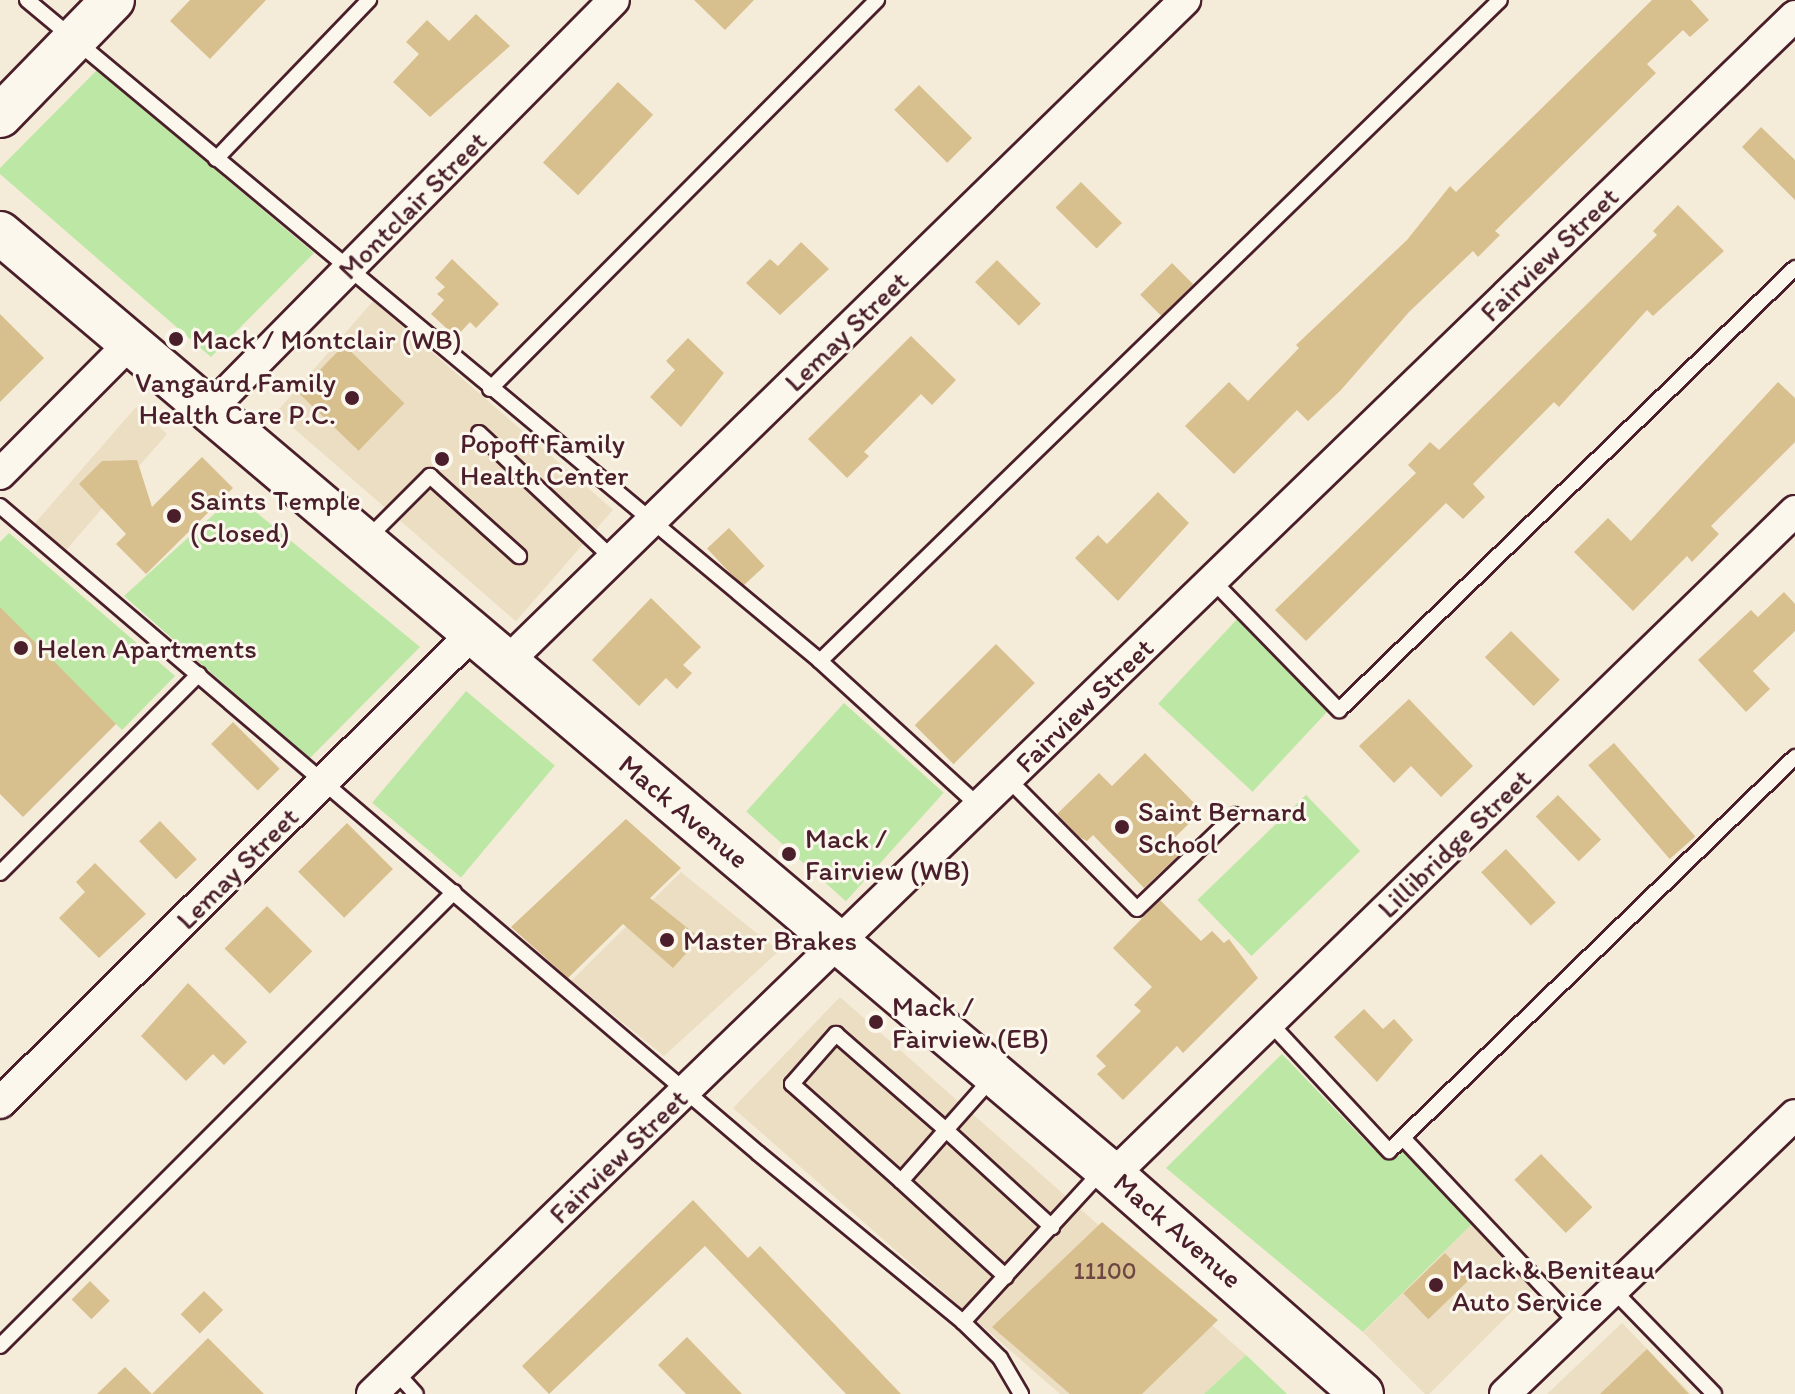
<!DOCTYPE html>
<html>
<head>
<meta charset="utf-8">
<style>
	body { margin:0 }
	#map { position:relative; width:1795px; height:1394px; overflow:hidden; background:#f4ecd9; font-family:Itim,sans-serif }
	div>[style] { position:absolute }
	.built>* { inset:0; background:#ecdec2; transform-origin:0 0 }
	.green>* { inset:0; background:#bce7a4; transform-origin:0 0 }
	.building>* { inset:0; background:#d8bf8e; transform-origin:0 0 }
	.roads { filter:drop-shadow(2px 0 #4a1f2b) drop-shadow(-2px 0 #4a1f2b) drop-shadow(0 2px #4a1f2b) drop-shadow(0 -2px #4a1f2b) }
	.lane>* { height:14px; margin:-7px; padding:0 7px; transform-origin:7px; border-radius:7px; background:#fbf7ec }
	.street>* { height:30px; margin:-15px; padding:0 15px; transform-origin:15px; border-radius:15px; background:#fbf7ec }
	.secondary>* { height:42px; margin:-21px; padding:0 21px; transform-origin:21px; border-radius:21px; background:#fbf7ec }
	.dots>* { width:22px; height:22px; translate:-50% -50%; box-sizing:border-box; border:4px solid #fbf7ec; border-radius:50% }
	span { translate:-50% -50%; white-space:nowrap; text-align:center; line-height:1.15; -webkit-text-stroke:6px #fbf7ec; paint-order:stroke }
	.number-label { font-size:24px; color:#6e4744 }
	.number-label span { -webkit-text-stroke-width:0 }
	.street-label { font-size:28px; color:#4a1f2b }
	.poi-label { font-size:28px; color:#4a1f2b }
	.left { translate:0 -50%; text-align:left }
	.right { translate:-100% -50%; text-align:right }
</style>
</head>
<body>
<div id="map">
	<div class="built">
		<i style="left:373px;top:301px;width:318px;height:148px;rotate:41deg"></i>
		<i style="left:136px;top:407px;width:41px;height:155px;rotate:41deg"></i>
		<i style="clip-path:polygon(681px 872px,779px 951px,664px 1056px,571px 981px)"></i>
		<i style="clip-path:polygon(840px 997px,1246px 1355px,1204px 1394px,1060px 1394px,733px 1108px)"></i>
		<i style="left:1473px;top:1223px;width:90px;height:155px;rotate:45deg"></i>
		<i style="clip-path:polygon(1622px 1323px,1691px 1394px,1547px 1394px)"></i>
	</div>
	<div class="green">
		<i style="clip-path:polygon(97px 70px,314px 253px,211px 357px,0 174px,0 168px)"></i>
		<i style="clip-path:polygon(235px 495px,420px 647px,309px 759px,124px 596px)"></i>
		<i style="clip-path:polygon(9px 533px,175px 676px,122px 730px,0 610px,0 542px)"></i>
		<i style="left:1240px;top:616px;width:129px;height:120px;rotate:43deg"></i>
		<i style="left:466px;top:691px;width:116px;height:146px;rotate:40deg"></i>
		<i style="left:844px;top:703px;width:134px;height:146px;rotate:42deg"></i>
		<i style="left:1306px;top:795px;width:78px;height:151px;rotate:46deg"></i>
		<i style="clip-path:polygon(1282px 1054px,1374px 1150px,1389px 1137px,1473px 1223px,1363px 1332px,1166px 1168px)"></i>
		<i style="clip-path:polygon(1246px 1355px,1287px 1394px,1204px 1394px)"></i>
	</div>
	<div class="building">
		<i style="clip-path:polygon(190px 0,266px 0,210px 59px,170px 21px)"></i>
		<i style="clip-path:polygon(694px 0,754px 0,725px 30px)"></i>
		<i style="clip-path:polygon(1652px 0,1691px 0,1709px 20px,1690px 37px,1683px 30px,1647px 64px,1656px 73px,1495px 231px,1500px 235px,1478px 257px,1473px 251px,1409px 312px,1341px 390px,1308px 421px,1297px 410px,1234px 474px,1185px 426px,1229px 382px,1248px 401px,1299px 348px,1296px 345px,1407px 240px,1450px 186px,1456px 192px)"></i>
		<i style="clip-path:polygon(476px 14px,510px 46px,430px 117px,393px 82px,419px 54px,406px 42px,427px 20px,449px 41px)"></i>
		<i style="left:618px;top:82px;width:48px;height:110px;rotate:43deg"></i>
		<i style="left:919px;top:85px;width:75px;height:35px;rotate:45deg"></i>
		<i style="clip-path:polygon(1761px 127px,1795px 160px,1795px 200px,1742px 147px)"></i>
		<i style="left:1081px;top:182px;width:58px;height:36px;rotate:45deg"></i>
		<i style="clip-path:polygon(1678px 205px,1724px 251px,1653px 316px,1647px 310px,1559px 407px,1554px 402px,1473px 484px,1485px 497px,1463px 519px,1446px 503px,1306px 641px,1275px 610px,1416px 473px,1408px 465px,1430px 442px,1439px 450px,1657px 235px,1653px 231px)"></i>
		<i style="clip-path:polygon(801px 242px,829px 269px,780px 315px,746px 283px,770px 259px,778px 266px)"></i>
		<i style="clip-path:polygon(452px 259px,499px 304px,476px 328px,470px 322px,456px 337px,431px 314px,444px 300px,437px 294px,445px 287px,435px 278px)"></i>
		<i style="left:997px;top:260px;width:62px;height:31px;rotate:45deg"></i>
		<i style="left:1172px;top:263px;width:30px;height:45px;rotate:45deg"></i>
		<i style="clip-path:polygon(0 314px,44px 358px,0 402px)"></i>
		<i style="clip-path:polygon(911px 336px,956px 380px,932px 405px,921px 394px,864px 452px,869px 456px,847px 478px,808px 439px)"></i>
		<i style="clip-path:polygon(688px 338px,724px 373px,681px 427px,650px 397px,675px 370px,666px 361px)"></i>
		<i style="left:344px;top:345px;width:84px;height:66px;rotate:44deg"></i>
		<i style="clip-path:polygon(1778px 382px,1795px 398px,1795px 442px,1711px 526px,1719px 534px,1692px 562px,1687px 556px,1633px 611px,1574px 552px,1608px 518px,1631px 541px)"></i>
		<i style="clip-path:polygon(202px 457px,233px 488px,146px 574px,116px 544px,126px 534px,79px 484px,102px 461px,137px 460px,152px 507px)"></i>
		<i style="clip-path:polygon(1158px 492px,1189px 523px,1118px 601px,1075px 558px,1098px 535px,1107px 544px)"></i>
		<i style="left:729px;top:528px;width:52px;height:30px;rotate:47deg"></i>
		<i style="clip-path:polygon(1784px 592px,1795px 604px,1795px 631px,1753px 671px,1770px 689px,1746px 712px,1698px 660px,1751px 610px,1758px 617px)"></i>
		<i style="clip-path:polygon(651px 598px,701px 647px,683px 665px,692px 673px,677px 689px,666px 678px,639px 706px,592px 660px)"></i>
		<i style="clip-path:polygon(0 607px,116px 724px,23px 817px,0 794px)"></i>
		<i style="left:1511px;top:631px;width:69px;height:37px;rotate:45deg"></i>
		<i style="left:996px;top:644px;width:55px;height:115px;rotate:45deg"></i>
		<i style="clip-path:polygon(1409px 699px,1473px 766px,1441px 797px,1411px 766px,1394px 783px,1359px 746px)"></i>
		<i style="left:233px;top:722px;width:66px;height:31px;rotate:45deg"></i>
		<i style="left:1614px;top:743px;width:124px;height:34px;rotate:49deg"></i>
		<i style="clip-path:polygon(1145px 753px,1202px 811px,1169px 843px,1180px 854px,1144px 888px,1093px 835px,1087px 841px,1079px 837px,1057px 814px,1099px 773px,1112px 786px)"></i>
		<i style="left:1558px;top:795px;width:62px;height:31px;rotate:46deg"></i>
		<i style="clip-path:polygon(626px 819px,681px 868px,650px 898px,700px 938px,673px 968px,623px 924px,568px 978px,511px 927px)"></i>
		<i style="left:160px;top:821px;width:53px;height:29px;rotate:46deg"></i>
		<i style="left:347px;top:823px;width:65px;height:69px;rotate:45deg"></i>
		<i style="left:1506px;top:849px;width:73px;height:34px;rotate:47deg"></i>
		<i style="clip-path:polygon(95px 863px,146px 914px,99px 958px,59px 918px,85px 892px,76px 882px)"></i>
		<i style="clip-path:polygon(1160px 900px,1201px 941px,1212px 931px,1224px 943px,1229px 939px,1258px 978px,1183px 1053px,1177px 1046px,1123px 1100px,1097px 1074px,1106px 1066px,1096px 1056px,1141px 1011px,1134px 1005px,1152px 987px,1113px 948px)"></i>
		<i style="left:267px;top:906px;width:64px;height:60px;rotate:45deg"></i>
		<i style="clip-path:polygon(188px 983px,247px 1042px,224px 1065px,213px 1054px,186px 1081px,141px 1036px)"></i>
		<i style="clip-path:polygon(1364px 1009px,1383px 1029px,1394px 1019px,1413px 1040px,1377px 1082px,1334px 1037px)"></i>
		<i style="left:1541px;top:1154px;width:74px;height:37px;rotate:46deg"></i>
		<i style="clip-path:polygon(693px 1200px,748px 1258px,760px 1246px,901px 1394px,846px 1394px,705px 1246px,549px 1394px,522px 1366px)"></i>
		<i style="clip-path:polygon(1102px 1222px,1218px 1320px,1142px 1394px,1070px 1394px,992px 1327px)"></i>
		<i style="left:1445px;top:1253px;width:36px;height:58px;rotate:46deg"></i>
		<i style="left:90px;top:1281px;width:28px;height:26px;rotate:45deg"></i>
		<i style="left:204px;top:1291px;width:27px;height:33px;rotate:45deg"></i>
		<i style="clip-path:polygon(687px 1337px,742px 1394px,686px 1394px,658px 1365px)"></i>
		<i style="clip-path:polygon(208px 1338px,264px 1394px,152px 1394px)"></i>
		<i style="clip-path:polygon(1647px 1349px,1689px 1394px,1600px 1394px)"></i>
		<i style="clip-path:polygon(125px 1367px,152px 1394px,97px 1394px)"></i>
	</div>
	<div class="roads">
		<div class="lane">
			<i style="left:27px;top:0;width:1032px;rotate:39.81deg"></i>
			<i style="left:820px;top:661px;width:217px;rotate:42.4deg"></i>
			<i style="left:216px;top:159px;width:221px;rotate:-46.1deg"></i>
			<i style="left:490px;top:389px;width:549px;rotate:-45.15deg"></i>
			<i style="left:479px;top:433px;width:184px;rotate:43.2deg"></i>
			<i style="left:0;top:506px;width:997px;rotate:40.48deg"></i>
			<i style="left:758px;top:1153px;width:266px;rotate:39.5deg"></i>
			<i style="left:963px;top:1322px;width:52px;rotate:44.2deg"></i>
			<i style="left:1000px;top:1358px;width:42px;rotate:59.7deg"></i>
			<i style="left:368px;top:538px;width:88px;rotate:-45deg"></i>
			<i style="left:430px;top:476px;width:120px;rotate:42deg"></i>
			<i style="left:1212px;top:580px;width:182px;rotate:45.7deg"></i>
			<i style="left:1339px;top:710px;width:635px;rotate:-44.11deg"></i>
			<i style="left:820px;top:661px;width:948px;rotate:-44.19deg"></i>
			<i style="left:1008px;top:779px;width:183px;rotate:45.2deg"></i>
			<i style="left:1137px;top:909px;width:136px;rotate:-43.8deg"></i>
			<i style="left:0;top:873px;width:281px;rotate:-45deg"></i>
			<i style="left:1270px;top:1023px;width:175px;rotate:47.1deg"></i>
			<i style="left:1389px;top:1151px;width:566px;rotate:-44.14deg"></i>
			<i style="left:992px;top:1078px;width:69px;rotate:131.5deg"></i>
			<i style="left:946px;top:1130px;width:144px;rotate:42.5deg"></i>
			<i style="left:1403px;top:1138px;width:255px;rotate:46.7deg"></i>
			<i style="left:901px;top:1181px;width:146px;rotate:-138.3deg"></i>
			<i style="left:792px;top:1084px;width:67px;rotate:-48.7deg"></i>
			<i style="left:836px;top:1034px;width:146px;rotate:41.1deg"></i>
			<i style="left:946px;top:1130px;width:68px;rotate:131.4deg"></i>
			<i style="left:901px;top:1181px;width:142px;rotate:42.4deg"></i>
			<i style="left:1613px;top:1290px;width:145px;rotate:45.8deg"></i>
			<i style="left:963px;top:1322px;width:205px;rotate:-47.4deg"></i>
			<i style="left:0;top:1346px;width:642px;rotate:-45deg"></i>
			<i style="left:395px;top:1371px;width:31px;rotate:48deg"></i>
		</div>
		<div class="street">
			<i style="left:209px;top:410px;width:576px;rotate:-45.35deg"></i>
			<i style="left:0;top:474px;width:185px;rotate:-45.2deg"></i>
			<i style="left:507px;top:662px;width:948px;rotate:-44.32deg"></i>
			<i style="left:0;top:1103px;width:667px;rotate:-44.82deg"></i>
			<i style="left:1113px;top:1175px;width:952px;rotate:-44.23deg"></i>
			<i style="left:372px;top:1394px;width:1981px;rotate:-44.08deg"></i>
			<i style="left:1505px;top:1394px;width:402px;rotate:-43.9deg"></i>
		</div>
		<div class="secondary">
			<i style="left:0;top:116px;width:162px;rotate:-45.8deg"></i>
			<i style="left:0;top:233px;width:1447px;rotate:40.24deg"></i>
			<i style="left:1105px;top:1168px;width:342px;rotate:41.3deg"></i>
		</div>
	</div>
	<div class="dots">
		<i style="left:176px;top:339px;background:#4a1f2b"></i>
		<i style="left:352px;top:398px;background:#4a1f2b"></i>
		<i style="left:442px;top:459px;background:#4a1f2b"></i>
		<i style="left:174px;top:516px;background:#4a1f2b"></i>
		<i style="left:21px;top:648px;background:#4a1f2b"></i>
		<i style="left:1122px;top:827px;background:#4a1f2b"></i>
		<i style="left:789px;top:854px;background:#4a1f2b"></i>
		<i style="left:667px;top:940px;background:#4a1f2b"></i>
		<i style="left:876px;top:1022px;background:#4a1f2b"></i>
		<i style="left:1436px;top:1285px;background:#4a1f2b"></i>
	</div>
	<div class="number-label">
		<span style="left:1105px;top:1271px">11100</span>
	</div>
	<div class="street-label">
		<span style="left:412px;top:205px;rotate:-45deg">Montclair Street</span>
		<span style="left:1549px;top:254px;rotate:-44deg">Fairview Street</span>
		<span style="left:846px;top:331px;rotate:-44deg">Lemay Street</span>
		<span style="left:1084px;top:705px;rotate:-44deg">Fairview Street</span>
		<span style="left:684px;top:811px;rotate:40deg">Mack Avenue</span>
		<span style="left:1454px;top:843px;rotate:-44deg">Lillibridge Street</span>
		<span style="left:237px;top:868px;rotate:-45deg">Lemay Street</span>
		<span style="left:618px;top:1156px;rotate:-44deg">Fairview Street</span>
		<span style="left:1178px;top:1230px;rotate:41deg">Mack Avenue</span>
	</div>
	<div class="poi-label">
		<span class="left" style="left:192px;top:339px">Mack / Montclair (WB)</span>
		<span class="right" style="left:336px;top:398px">Vangaurd Family<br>Health Care P.C.</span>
		<span class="left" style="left:460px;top:459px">Popoff Family<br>Health Center</span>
		<span class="left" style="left:190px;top:516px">Saints Temple<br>(Closed)</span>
		<span class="left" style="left:37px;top:648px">Helen Apartments</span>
		<span class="left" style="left:1138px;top:827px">Saint Bernard<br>School</span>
		<span class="left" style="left:805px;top:854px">Mack /<br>Fairview (WB)</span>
		<span class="left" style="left:683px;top:940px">Master Brakes</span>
		<span class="left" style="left:892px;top:1022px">Mack /<br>Fairview (EB)</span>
		<span class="left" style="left:1452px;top:1285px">Mack &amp; Beniteau<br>Auto Service</span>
	</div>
</div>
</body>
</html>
